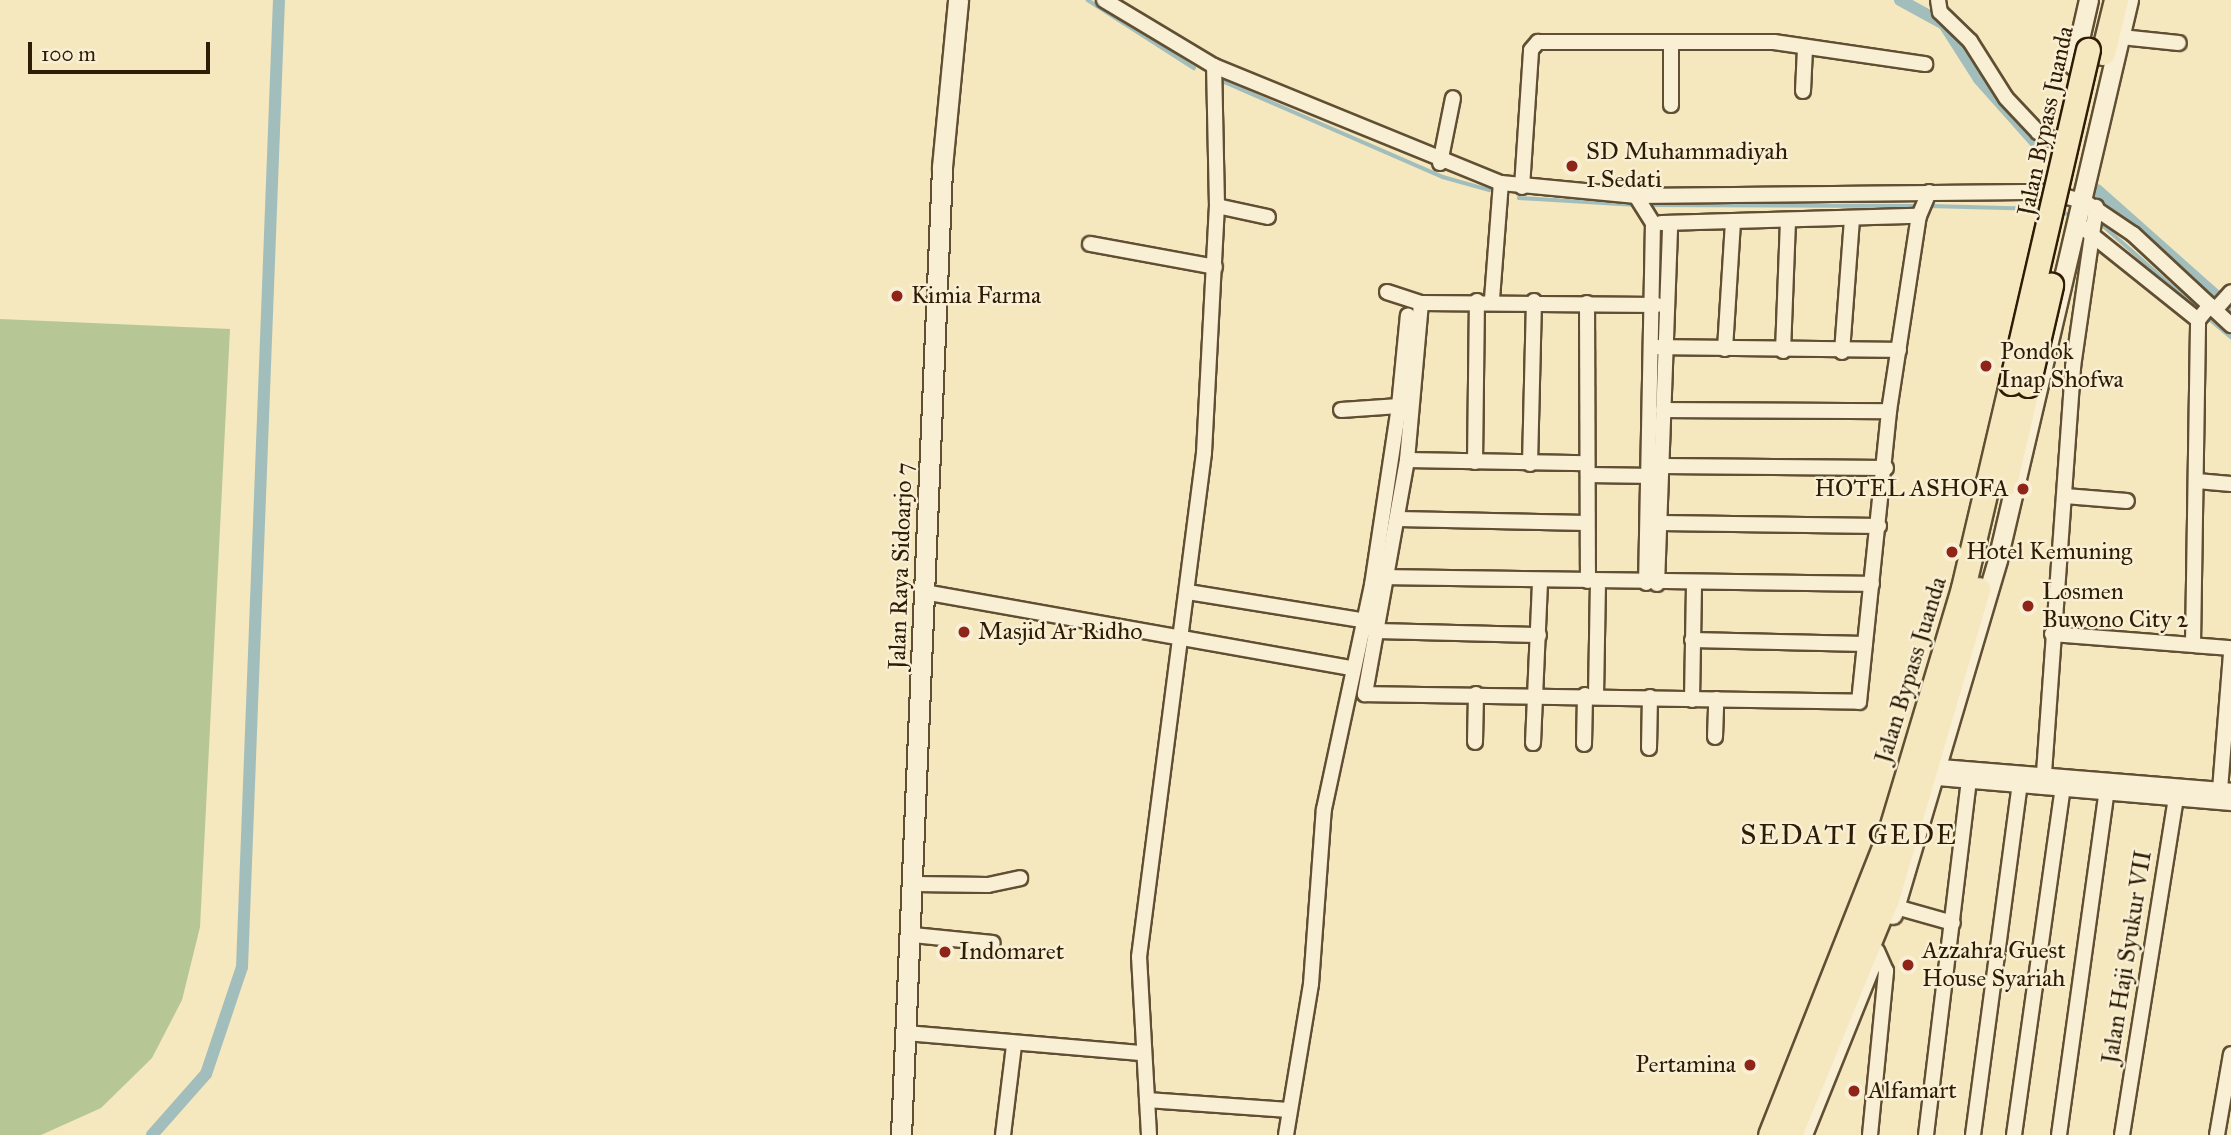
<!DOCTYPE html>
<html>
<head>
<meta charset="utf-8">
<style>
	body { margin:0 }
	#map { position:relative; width:2231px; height:1135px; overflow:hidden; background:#f5e7be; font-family:"IM FELL Great Primer",serif }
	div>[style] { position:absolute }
	.green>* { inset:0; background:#b7c695 }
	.stream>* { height:3.5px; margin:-1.75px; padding:0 1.75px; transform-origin:1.75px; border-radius:1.75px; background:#a1bdbc }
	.canal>* { height:12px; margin:-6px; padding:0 6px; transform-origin:6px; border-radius:6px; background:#a1bdbc }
	.roads { filter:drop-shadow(2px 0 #604f32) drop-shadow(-2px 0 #604f32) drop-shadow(0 2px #604f32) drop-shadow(0 -2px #604f32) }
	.minor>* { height:14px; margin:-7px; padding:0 7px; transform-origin:7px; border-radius:7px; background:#f8efd5 }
	.tertiary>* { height:18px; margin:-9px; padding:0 9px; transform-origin:9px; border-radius:9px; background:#f8efd5 }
	.secondary>* { height:19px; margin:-9.5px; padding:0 9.5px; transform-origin:9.5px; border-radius:9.5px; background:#f8efd5 }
	.trunk>* { height:23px; margin:-11.5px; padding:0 11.5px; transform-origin:11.5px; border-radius:11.5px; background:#f5e7be }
	.bridges { filter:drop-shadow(2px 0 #2e1c04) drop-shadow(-2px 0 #2e1c04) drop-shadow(0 2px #2e1c04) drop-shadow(0 -2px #2e1c04) }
	.trunk-bridge>* { height:23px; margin:-11.5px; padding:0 11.5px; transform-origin:11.5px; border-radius:11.5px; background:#f5e7be }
	.dots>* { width:19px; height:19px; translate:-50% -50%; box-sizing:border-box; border:4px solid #f8efd5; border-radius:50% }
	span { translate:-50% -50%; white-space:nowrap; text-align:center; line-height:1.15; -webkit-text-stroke:5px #f8efd5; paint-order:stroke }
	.street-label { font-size:24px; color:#2e1c04 }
	.poi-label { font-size:24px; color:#2e1c04 }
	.left { translate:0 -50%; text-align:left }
	.right { translate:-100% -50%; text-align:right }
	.quarter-label { font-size:28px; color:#2e1c04; letter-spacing:2px }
	.scale { position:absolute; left:28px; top:42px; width:182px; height:32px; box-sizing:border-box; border:4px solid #2e1c04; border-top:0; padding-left:9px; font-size:21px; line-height:24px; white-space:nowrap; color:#2e1c04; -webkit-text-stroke:5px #f8efd5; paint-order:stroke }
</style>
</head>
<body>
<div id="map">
	<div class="green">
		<i style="clip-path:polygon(0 319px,230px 329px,200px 927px,182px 1000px,152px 1058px,101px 1108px,41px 1135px,0 1135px)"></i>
	</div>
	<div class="stream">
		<i style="left:1088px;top:0;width:126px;rotate:32.7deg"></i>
		<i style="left:1220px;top:80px;width:243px;rotate:23.5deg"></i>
		<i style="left:1443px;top:177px;width:48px;rotate:15.8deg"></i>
		<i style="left:1519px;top:198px;width:118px;rotate:3.4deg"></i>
		<i style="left:1645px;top:205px;width:272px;rotate:0.2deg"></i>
		<i style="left:1929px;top:206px;width:114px;rotate:1.5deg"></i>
		<i style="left:2058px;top:212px;width:16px;rotate:11deg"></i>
		<i style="left:2098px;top:221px;width:136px;rotate:41.4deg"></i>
		<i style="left:2206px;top:316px;width:33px;rotate:40deg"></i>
	</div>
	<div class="canal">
		<i style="left:1900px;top:0;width:50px;rotate:28.6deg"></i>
		<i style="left:1944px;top:24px;width:65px;rotate:57.5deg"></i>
		<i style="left:1979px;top:79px;width:86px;rotate:48.3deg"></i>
		<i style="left:2097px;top:190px;width:179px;rotate:41.6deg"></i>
		<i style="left:152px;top:1135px;width:81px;rotate:-48.5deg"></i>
		<i style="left:206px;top:1074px;width:113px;rotate:-71.4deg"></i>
		<i style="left:242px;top:967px;width:968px;rotate:-87.81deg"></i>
	</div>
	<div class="roads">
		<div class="minor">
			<i style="left:1104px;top:0;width:128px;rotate:31deg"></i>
			<i style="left:1214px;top:66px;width:310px;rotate:22.2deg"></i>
			<i style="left:1501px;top:183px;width:136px;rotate:5.5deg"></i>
			<i style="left:1636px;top:196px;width:411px;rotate:-0.6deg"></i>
			<i style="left:2047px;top:192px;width:38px;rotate:14deg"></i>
			<i style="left:2084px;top:201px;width:59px;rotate:34deg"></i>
			<i style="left:2133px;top:234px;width:134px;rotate:42.9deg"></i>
			<i style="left:1938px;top:0;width:12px;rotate:81deg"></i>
			<i style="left:1940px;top:12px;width:42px;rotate:44deg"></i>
			<i style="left:1970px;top:41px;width:67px;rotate:57.7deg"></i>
			<i style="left:2006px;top:98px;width:47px;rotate:46.7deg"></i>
			<i style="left:2038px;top:132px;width:22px;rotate:27deg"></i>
			<i style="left:2121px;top:37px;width:58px;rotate:5.9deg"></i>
			<i style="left:1671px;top:43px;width:62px;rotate:90deg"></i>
			<i style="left:1803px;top:91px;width:43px;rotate:-87.3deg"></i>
			<i style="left:1440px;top:163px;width:66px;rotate:-78.7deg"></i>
			<i style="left:1522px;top:187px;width:137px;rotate:-86.2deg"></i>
			<i style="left:1531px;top:50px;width:11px;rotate:-49deg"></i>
			<i style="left:1538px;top:42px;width:236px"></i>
			<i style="left:1774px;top:42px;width:153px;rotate:8.3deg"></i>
			<i style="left:1636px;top:196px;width:32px;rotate:58deg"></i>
			<i style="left:1653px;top:223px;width:360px;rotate:91.1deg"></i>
			<i style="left:1217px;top:206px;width:52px;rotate:12.2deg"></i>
			<i style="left:1661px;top:223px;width:258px;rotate:-1.6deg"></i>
			<i style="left:2082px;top:227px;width:149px;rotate:38.7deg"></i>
			<i style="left:1090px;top:244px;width:127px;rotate:10.4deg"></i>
			<i style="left:1387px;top:292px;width:36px;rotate:18deg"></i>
			<i style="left:1421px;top:303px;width:236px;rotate:0.5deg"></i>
			<i style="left:1492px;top:299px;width:116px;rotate:-85.6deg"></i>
			<i style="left:1421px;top:303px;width:158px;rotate:95.1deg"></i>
			<i style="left:1407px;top:460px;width:238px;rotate:100.2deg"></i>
			<i style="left:1365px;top:694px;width:494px;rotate:0.9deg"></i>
			<i style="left:1859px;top:702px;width:293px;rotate:-84.1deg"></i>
			<i style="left:1889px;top:411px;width:197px;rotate:-81.3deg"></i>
			<i style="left:1919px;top:216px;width:26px;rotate:-67deg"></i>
			<i style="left:1587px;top:303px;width:278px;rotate:89.8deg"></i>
			<i style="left:2215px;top:310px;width:24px;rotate:-48deg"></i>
			<i style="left:1657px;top:347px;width:242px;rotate:0.7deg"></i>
			<i style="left:1725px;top:349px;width:128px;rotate:-86.4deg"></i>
			<i style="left:1783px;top:351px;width:131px;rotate:-87.8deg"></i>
			<i style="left:1842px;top:352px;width:134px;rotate:-85.7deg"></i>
			<i style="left:1399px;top:406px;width:91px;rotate:-84.4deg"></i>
			<i style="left:1663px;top:410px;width:226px;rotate:0.3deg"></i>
			<i style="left:1407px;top:460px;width:180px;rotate:1deg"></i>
			<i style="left:1475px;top:462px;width:161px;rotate:-89.3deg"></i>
			<i style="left:1530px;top:464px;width:163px;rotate:-88.6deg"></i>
			<i style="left:1662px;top:466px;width:224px;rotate:0.5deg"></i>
			<i style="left:1588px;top:475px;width:68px;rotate:0.8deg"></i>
			<i style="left:2197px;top:481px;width:34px;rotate:5deg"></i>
			<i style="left:2065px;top:496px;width:62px;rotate:4.6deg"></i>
			<i style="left:1398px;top:519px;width:189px;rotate:1.2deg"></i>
			<i style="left:1660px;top:523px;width:219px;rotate:0.8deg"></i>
			<i style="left:1386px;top:577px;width:486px;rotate:0.8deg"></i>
			<i style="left:1657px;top:584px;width:360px;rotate:-87.9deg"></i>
			<i style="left:924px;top:592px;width:434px;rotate:10.1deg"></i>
			<i style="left:1188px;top:592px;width:182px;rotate:9.2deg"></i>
			<i style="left:1374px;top:631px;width:165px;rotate:1.4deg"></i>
			<i style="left:2052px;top:634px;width:180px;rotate:4.5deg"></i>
			<i style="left:1692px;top:640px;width:173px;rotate:1.3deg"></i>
			<i style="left:2193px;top:644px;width:324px;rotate:-89.1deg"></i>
			<i style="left:2198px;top:320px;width:19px;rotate:-51deg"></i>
			<i style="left:1596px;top:696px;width:114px;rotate:-89deg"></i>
			<i style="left:1692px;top:700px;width:115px;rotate:-89deg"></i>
			<i style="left:1715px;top:737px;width:38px;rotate:-88deg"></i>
			<i style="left:1475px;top:742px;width:48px;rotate:-88.8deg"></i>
			<i style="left:1533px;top:743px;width:162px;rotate:-87.5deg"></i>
			<i style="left:1584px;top:744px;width:49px;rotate:-88.8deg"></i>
			<i style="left:1649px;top:748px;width:51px;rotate:-88.9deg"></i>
			<i style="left:1941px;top:767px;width:291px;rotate:4.7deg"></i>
			<i style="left:1926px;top:777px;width:306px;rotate:4.9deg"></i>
			<i style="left:2043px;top:787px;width:421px;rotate:-85.9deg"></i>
			<i style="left:2073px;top:367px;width:162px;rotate:-81.8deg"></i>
			<i style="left:2220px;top:790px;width:138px;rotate:-85.4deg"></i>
			<i style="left:915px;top:884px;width:73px;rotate:0.8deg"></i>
			<i style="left:988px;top:885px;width:33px;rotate:-12deg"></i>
			<i style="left:1896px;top:907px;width:59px;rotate:15.7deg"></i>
			<i style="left:913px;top:935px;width:80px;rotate:5.7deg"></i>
			<i style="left:907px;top:1033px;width:236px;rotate:4.9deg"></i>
			<i style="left:1147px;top:1100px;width:142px;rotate:4deg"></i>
			<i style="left:1003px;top:1135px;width:91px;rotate:-83deg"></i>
			<i style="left:1149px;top:1135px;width:178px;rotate:-93.2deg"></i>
			<i style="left:1139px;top:957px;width:508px;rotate:-82.65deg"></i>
			<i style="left:1204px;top:453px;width:247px;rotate:-87deg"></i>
			<i style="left:1217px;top:206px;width:140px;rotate:-91.2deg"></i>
			<i style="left:1286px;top:1135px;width:153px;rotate:-80.6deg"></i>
			<i style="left:1311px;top:984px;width:175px;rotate:-85.8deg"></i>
			<i style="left:1324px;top:809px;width:229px;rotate:-77.9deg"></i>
			<i style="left:1372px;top:585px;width:181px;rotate:-81.4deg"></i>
			<i style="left:1399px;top:406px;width:58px;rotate:176.1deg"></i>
			<i style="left:1870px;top:1135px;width:165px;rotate:-84.4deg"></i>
			<i style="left:1886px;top:971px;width:22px;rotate:-114deg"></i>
			<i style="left:1926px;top:1135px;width:358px;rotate:-83.1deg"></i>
			<i style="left:1973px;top:1135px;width:353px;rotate:-82.4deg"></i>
			<i style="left:2014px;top:1135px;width:350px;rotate:-82deg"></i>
			<i style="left:2059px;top:1135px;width:347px;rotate:-82.1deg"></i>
			<i style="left:2122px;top:1135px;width:352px;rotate:-80.9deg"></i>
			<i style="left:2217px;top:1135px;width:82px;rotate:-80.2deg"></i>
		</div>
		<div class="tertiary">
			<i style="left:2074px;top:66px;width:68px;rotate:-77.2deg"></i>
			<i style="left:1893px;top:915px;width:370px;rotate:-73.5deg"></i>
			<i style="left:1998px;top:560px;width:575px;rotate:-76.83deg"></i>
			<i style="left:1803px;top:1135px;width:182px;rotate:-68.1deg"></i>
		</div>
		<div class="secondary">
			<i style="left:901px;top:1135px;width:969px;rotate:-87.57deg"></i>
			<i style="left:942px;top:167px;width:168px;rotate:-84.5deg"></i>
		</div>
		<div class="trunk">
			<i style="left:2103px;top:53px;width:55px;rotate:-76.2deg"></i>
			<i style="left:2005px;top:484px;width:102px;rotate:-76.9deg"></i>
			<i style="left:1770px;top:1135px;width:323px;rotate:-68.4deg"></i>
			<i style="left:1889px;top:835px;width:258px;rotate:-73.3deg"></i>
			<i style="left:1963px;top:588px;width:211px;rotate:-76.8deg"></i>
			<i style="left:1790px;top:1135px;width:255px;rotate:-67.7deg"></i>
			<i style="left:1887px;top:899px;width:323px;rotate:-73.6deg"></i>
		</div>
	</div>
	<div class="bridges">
		<div class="trunk-bridge">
			<i style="left:2011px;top:383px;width:342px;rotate:-77deg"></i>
			<i style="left:2028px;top:385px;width:103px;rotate:-77deg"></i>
		</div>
	</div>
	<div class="dots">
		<i style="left:1572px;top:166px;background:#8f2418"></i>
		<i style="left:897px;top:296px;background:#8f2418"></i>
		<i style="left:1986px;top:366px;background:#8f2418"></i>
		<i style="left:2023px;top:489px;background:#8f2418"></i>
		<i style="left:1952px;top:552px;background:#8f2418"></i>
		<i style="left:2028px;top:606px;background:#8f2418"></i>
		<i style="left:964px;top:632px;background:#8f2418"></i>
		<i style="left:945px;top:952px;background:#8f2418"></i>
		<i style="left:1908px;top:965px;background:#8f2418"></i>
		<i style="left:1750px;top:1065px;background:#8f2418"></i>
		<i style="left:1854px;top:1091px;background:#8f2418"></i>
	</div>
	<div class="street-label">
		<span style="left:2046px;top:121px;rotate:-78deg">Jalan Bypass Juanda</span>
		<span style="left:901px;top:566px;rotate:-88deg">Jalan Raya Sidoarjo 7</span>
		<span style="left:1911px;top:670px;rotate:-73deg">Jalan Bypass Juanda</span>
		<span style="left:2127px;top:957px;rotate:-81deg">Jalan Haji Syukur VII</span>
	</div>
	<div class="poi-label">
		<span class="left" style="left:1586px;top:166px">SD Muhammadiyah<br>1 Sedati</span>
		<span class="left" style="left:911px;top:296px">Kimia Farma</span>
		<span class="left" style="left:2000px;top:366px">Pondok<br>Inap Shofwa</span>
		<span class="right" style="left:2009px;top:489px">HOTEL ASHOFA</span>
		<span class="left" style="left:1966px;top:552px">Hotel Kemuning</span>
		<span class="left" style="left:2042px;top:606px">Losmen<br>Buwono City 2</span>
		<span class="left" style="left:978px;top:632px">Masjid Ar Ridho</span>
		<span class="left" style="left:1922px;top:965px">Azzahra Guest<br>House Syariah</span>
		<span class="left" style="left:959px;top:952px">Indomaret</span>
		<span class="right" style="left:1736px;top:1065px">Pertamina</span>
		<span class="left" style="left:1868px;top:1091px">Alfamart</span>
	</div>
	<div class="quarter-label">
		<span style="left:1849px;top:835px">SEDATI GEDE</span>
	</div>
	<div class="scale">100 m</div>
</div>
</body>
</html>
